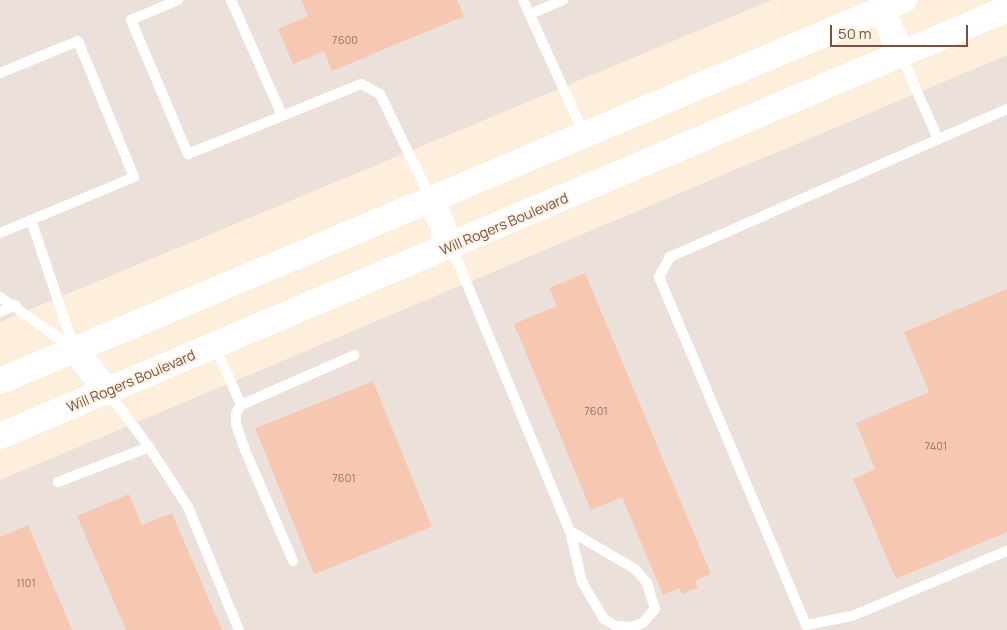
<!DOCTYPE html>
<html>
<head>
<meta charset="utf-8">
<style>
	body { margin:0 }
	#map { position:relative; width:1007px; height:630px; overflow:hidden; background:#feefdd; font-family:Manrope,sans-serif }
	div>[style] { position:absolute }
	.industrial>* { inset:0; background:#ebe1da }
	.building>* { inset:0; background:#f6c8b2; transform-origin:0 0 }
	.service>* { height:10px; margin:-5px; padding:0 5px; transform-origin:5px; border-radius:5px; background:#fff }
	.secondary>* { height:26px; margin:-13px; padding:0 13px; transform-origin:13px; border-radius:13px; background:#fff }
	span { translate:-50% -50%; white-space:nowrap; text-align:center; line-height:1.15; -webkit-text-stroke:4px #fff3e5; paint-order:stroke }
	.number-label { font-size:11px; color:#966f60 }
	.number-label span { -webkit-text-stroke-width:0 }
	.street-label { font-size:14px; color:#765144 }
	.scale { position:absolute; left:830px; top:25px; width:138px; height:22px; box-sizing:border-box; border:2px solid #765144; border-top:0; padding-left:6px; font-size:15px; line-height:18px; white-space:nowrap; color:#765144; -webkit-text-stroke:4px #fff3e5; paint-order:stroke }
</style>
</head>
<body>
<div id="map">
	<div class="industrial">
		<i style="clip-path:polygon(0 0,772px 0,0 322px)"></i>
		<i style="clip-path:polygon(1007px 55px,1007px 630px,0 630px,0 480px)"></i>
	</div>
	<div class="building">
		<i style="clip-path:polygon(301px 0,457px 0,464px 16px,332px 71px,324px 51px,293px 64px,278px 29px,308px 16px)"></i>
		<i style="clip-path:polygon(585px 273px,711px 574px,695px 581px,698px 588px,682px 594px,679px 588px,663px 595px,622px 497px,591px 510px,514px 324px,557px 306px,549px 288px)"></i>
		<i style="clip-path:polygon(1007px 289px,1007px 532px,896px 579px,853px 479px,875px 469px,856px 423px,929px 392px,904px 332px)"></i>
		<i style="left:373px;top:381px;width:157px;height:127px;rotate:68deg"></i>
		<i style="clip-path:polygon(129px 494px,142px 525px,172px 513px,222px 630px,126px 630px,77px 516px)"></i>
		<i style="clip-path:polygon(28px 525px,72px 630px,0 630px,0 537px)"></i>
	</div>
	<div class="service">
		<i style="left:178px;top:0;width:51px;rotate:156.9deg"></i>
		<i style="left:131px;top:20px;width:146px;rotate:67deg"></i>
		<i style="left:188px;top:154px;width:187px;rotate:-22deg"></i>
		<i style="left:361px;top:84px;width:21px;rotate:28deg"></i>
		<i style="left:380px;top:94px;width:117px;rotate:64.1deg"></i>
		<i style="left:231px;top:0;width:126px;rotate:66.1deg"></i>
		<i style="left:523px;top:0;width:147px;rotate:65.5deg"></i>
		<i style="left:530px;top:14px;width:36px;rotate:-23deg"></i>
		<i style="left:901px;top:55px;width:92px;rotate:66.2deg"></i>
		<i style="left:0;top:73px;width:84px;rotate:-22.3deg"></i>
		<i style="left:78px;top:41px;width:147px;rotate:67.6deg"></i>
		<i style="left:134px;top:177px;width:145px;rotate:157.3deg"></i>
		<i style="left:1007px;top:109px;width:368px;rotate:156.3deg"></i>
		<i style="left:670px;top:257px;width:23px;rotate:119deg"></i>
		<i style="left:659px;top:277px;width:378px;rotate:67.1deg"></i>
		<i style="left:806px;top:625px;width:47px;rotate:-11.1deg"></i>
		<i style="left:852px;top:616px;width:168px;rotate:-22.8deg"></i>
		<i style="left:31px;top:220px;width:135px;rotate:71.4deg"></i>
		<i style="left:452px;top:248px;width:307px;rotate:67.4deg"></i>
		<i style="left:0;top:297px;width:88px;rotate:34.8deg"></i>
		<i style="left:0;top:312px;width:17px;rotate:-24deg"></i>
		<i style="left:215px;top:346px;width:64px;rotate:66.2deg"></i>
		<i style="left:149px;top:447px;width:72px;rotate:57deg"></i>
		<i style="left:188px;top:507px;width:133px;rotate:67.5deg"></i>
		<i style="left:58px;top:482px;width:97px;rotate:-21deg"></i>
		<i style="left:149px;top:447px;width:69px;rotate:-126.7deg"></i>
		<i style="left:570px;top:531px;width:75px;rotate:30.3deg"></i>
		<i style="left:635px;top:569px;width:18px;rotate:49deg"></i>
		<i style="left:647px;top:583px;width:27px;rotate:73deg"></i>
		<i style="left:655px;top:609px;width:18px;rotate:131deg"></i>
		<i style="left:643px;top:623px;width:12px;rotate:160deg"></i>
		<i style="left:632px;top:627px;width:16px;rotate:-176deg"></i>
		<i style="left:616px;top:626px;width:14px;rotate:-150deg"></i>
		<i style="left:604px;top:619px;width:43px;rotate:-120.7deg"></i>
		<i style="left:582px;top:582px;width:52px;rotate:-103.2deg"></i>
		<i style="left:293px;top:561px;width:121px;rotate:-113.4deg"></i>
		<i style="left:245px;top:450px;width:28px;rotate:-109deg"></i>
		<i style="left:236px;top:424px;width:11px;rotate:-90deg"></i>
		<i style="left:236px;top:413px;width:9px;rotate:-58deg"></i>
		<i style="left:241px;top:405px;width:124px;rotate:-23.7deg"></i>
	</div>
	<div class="secondary">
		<i style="left:882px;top:9px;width:49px;rotate:67.1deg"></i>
		<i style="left:432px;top:200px;width:51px;rotate:68deg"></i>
		<i style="left:75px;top:349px;width:53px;rotate:52.7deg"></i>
		<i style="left:0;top:381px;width:981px;rotate:-22.85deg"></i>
		<i style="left:0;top:436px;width:1094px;rotate:-22.98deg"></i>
	</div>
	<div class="number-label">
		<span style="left:345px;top:40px">7600</span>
		<span style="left:596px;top:411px">7601</span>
		<span style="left:936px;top:446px">7401</span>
		<span style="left:344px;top:478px">7601</span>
		<span style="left:26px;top:583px">1101</span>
	</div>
	<div class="street-label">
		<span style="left:504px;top:224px;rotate:-23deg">Will Rogers Boulevard</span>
		<span style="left:131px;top:381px;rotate:-23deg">Will Rogers Boulevard</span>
	</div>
	<div class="scale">50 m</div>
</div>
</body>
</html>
